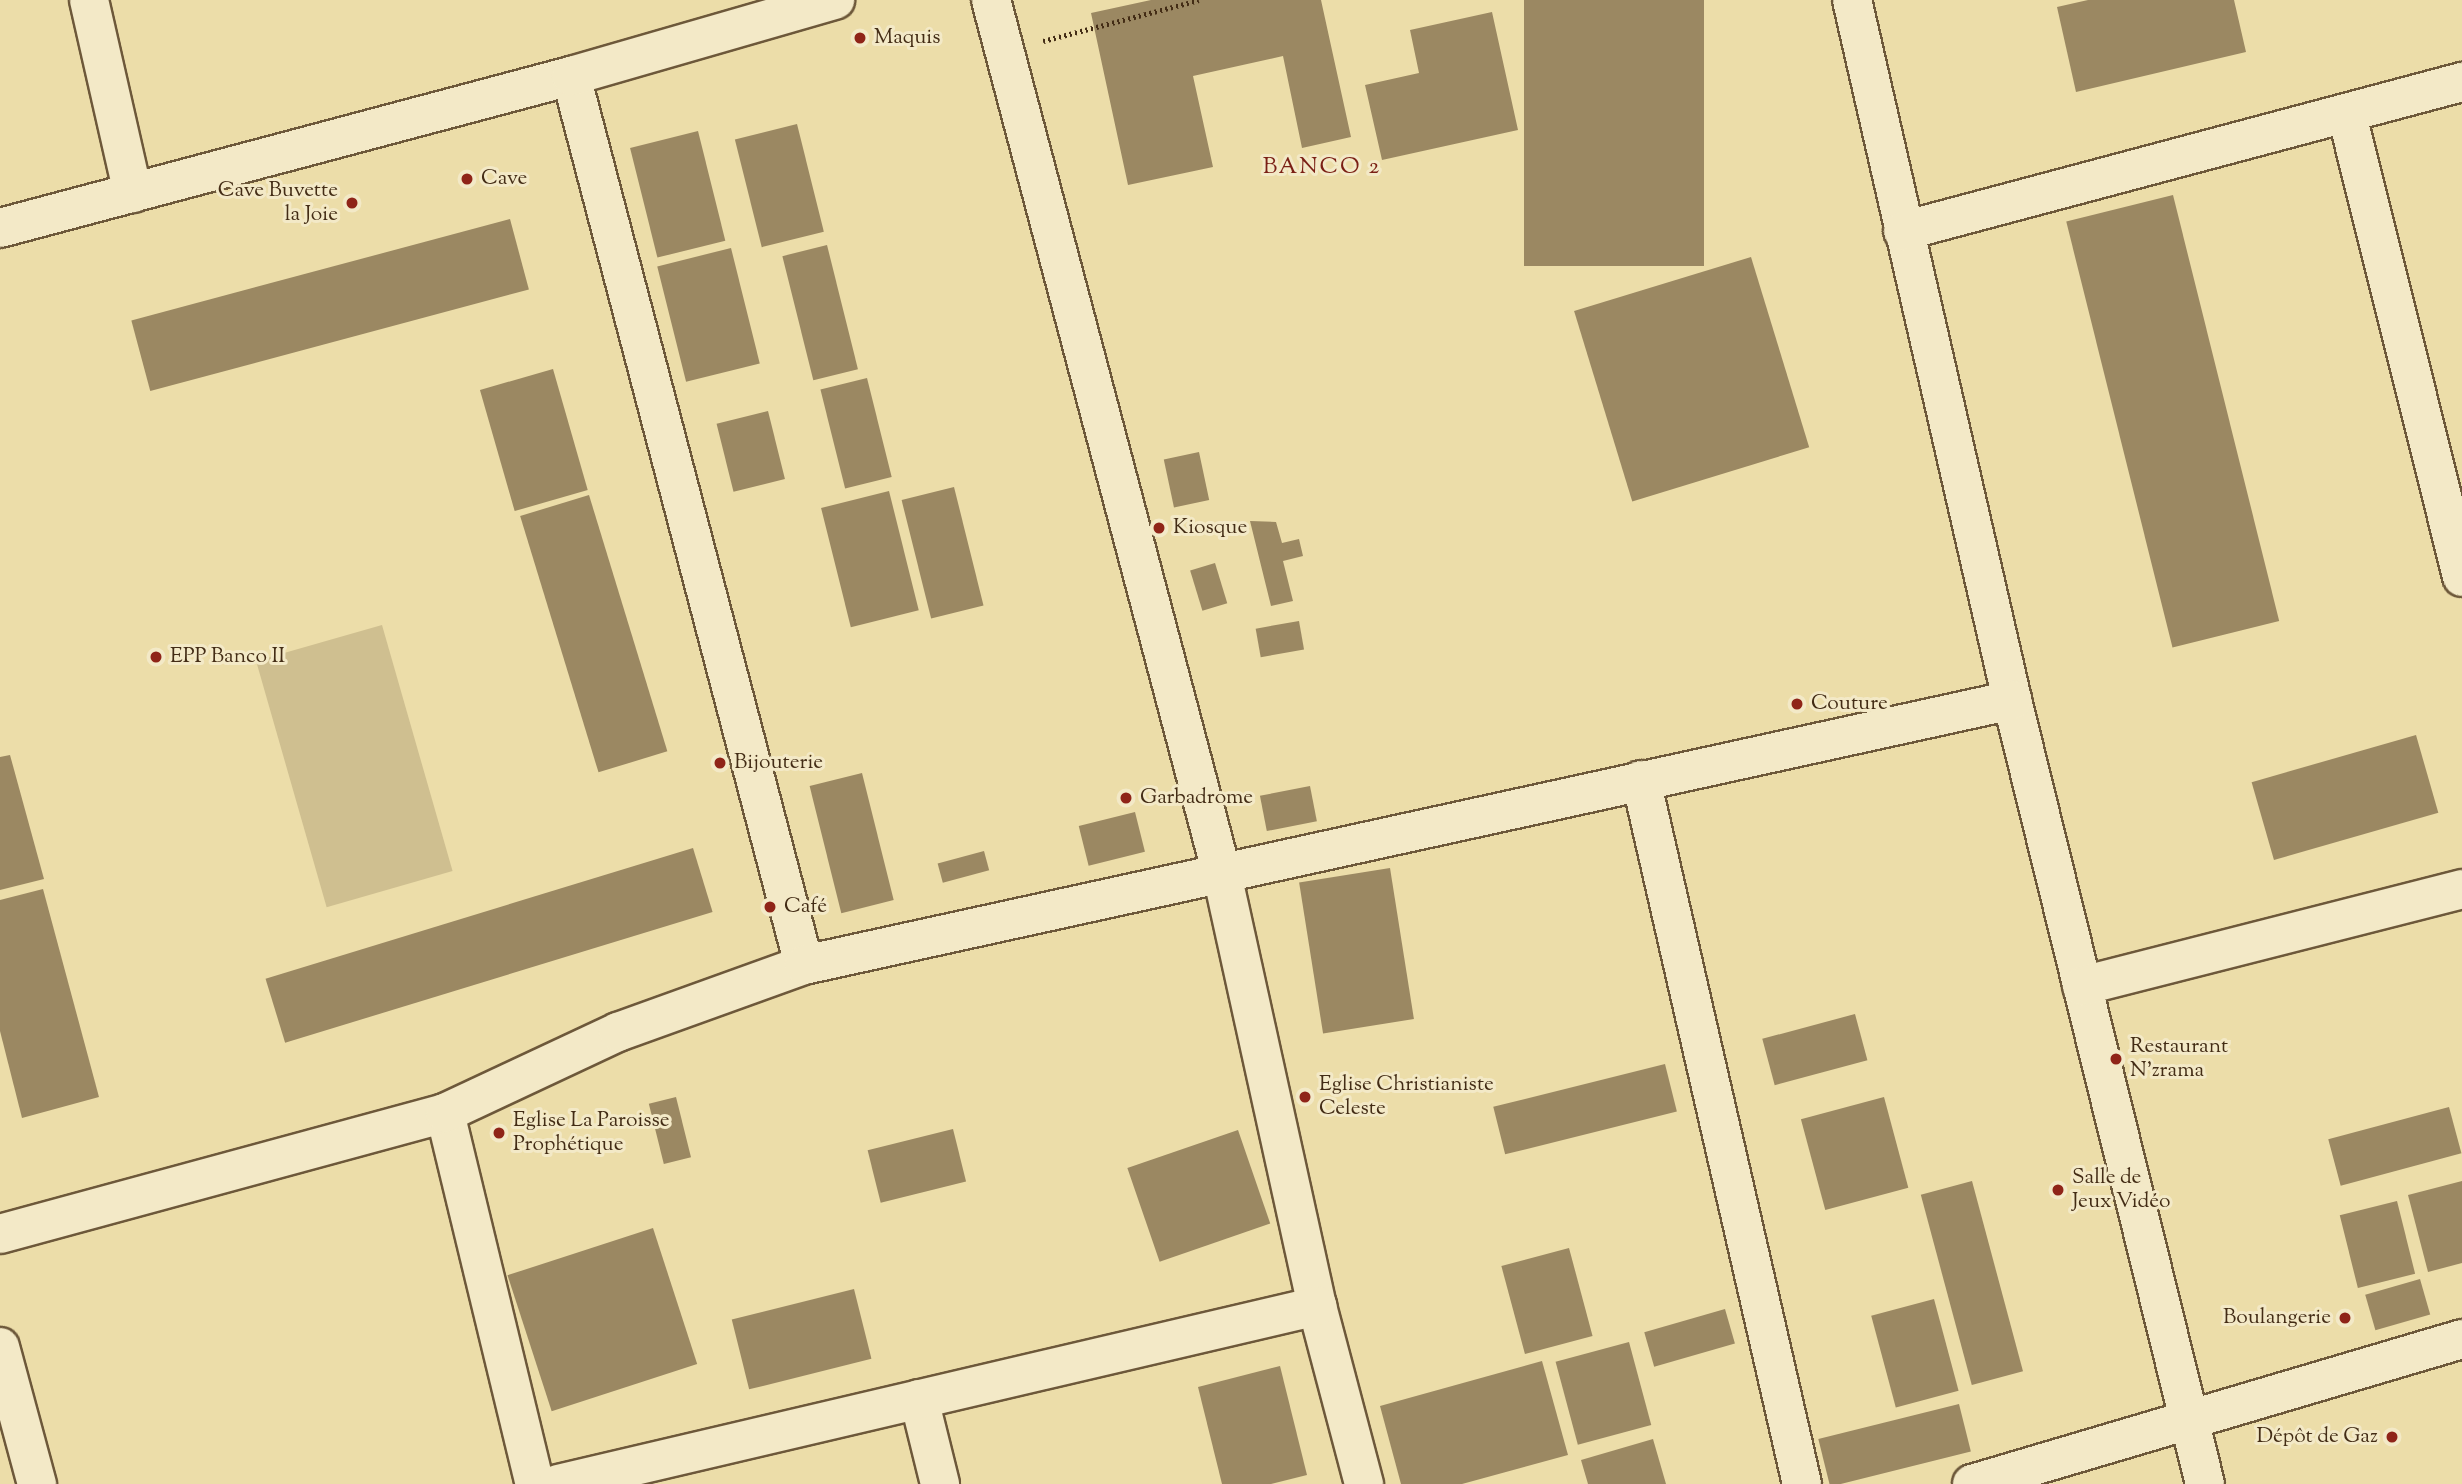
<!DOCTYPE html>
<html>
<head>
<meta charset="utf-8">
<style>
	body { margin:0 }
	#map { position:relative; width:2462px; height:1484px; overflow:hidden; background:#ecdda9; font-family:"Sorts Mill Goudy",serif }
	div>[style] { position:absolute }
	.green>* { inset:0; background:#cfbf90; transform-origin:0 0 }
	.building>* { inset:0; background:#9b8862; transform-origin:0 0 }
	.path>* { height:4.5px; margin-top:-2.25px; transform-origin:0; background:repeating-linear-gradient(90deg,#432c15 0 2px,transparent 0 5.5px) }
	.roads { filter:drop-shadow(2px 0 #6d583a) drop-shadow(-2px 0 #6d583a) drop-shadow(0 2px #6d583a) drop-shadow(0 -2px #6d583a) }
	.minor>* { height:38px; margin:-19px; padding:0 19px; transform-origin:19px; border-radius:19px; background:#f3e9c7 }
	.dots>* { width:19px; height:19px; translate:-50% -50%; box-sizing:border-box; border:4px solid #f3e9c7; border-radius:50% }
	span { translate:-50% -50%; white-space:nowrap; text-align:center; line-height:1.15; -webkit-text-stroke:6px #f3e9c7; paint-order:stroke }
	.poi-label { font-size:21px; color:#432c15 }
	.left { translate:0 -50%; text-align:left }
	.right { translate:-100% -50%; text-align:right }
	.neighbourhood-label { font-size:23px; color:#7a1f14; letter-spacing:2px }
</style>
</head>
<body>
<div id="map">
	<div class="green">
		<i style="left:382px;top:625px;width:256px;height:131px;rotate:74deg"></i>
	</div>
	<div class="building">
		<i style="clip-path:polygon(1151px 0,1321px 0,1351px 137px,1302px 148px,1283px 56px,1193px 76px,1213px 167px,1128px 185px,1091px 13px)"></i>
		<i style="left:1524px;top:0;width:180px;height:266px"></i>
		<i style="clip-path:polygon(2088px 0,2234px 0,2246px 52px,2076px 92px,2057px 7px)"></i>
		<i style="clip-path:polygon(1492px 12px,1518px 130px,1382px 160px,1365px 85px,1419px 73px,1410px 30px)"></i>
		<i style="left:797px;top:124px;width:111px;height:64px;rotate:76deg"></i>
		<i style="left:698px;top:131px;width:113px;height:70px;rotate:76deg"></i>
		<i style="left:2173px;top:195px;width:439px;height:110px;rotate:76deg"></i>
		<i style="left:510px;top:219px;width:73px;height:392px;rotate:75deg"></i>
		<i style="left:827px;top:245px;width:128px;height:46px;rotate:76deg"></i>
		<i style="left:731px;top:248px;width:119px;height:76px;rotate:76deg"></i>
		<i style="left:1751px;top:257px;width:199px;height:185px;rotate:73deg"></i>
		<i style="left:553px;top:369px;width:126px;height:76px;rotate:74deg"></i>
		<i style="left:867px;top:378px;width:102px;height:48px;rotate:76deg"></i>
		<i style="left:768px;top:411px;width:70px;height:53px;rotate:76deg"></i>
		<i style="left:1199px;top:452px;width:49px;height:36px;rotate:78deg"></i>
		<i style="left:954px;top:487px;width:122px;height:54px;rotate:76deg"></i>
		<i style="left:889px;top:491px;width:123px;height:70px;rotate:76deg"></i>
		<i style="left:589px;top:495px;width:268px;height:72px;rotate:73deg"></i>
		<i style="clip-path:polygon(1250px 521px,1276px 522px,1282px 543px,1299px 539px,1303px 556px,1283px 561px,1293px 601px,1271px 606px)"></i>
		<i style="left:1215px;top:563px;width:42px;height:26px;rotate:73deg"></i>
		<i style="left:1299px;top:621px;width:29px;height:44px;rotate:80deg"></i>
		<i style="left:2416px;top:735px;width:81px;height:171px;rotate:74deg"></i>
		<i style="clip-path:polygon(10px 755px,44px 879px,0 890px,0 757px)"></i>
		<i style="left:862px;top:773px;width:131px;height:54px;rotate:76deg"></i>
		<i style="left:1310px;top:786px;width:36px;height:51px;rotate:79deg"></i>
		<i style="left:1135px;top:812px;width:41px;height:58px;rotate:76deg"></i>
		<i style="left:693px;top:848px;width:67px;height:447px;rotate:73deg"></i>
		<i style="left:984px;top:851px;width:20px;height:48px;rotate:75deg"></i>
		<i style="left:1390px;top:868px;width:153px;height:92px;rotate:81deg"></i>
		<i style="clip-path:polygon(43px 889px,99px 1097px,22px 1118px,0 1031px,0 900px)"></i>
		<i style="left:1855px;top:1014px;width:48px;height:96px;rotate:75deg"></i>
		<i style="left:1665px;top:1064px;width:49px;height:177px;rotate:76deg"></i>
		<i style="left:676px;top:1097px;width:62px;height:28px;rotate:76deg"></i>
		<i style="left:1884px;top:1097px;width:94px;height:86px;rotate:75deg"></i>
		<i style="left:2449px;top:1107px;width:48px;height:125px;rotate:75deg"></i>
		<i style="left:953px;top:1129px;width:54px;height:88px;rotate:76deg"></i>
		<i style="left:1238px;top:1130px;width:99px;height:117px;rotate:71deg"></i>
		<i style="left:1972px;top:1181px;width:197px;height:53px;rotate:75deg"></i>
		<i style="clip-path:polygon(2462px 1181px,2462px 1263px,2428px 1272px,2408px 1195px)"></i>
		<i style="left:2397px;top:1201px;width:75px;height:59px;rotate:76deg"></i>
		<i style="left:653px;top:1228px;width:143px;height:153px;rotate:72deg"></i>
		<i style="left:1569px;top:1248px;width:91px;height:70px;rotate:75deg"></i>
		<i style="left:2420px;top:1279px;width:37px;height:57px;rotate:74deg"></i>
		<i style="left:854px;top:1289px;width:72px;height:126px;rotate:76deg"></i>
		<i style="left:1934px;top:1299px;width:95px;height:65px;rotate:75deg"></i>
		<i style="left:1725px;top:1309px;width:36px;height:84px;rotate:74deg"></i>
		<i style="left:1629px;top:1342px;width:86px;height:76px;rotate:75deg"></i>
		<i style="clip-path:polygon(1542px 1361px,1568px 1455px,1462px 1484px,1401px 1484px,1380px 1406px)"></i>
		<i style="clip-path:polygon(1280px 1366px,1307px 1475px,1271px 1484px,1222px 1484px,1198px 1387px)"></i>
		<i style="left:1959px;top:1404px;width:49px;height:145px;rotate:76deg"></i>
		<i style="clip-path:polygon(1653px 1439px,1666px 1484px,1588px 1484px,1581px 1460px)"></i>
	</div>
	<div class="path">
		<i style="left:1043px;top:41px;width:161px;rotate:-14.7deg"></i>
	</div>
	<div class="roads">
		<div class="minor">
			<i style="left:89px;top:0;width:198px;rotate:77.2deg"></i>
			<i style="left:991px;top:0;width:904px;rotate:75.2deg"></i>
			<i style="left:1222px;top:874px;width:442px;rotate:77.6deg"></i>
			<i style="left:1317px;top:1306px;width:184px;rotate:75.2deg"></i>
			<i style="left:1852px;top:0;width:718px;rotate:77.12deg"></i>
			<i style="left:2012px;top:700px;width:807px;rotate:76.17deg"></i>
			<i style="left:571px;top:76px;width:919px;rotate:75.31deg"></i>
			<i style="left:2347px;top:115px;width:476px;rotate:76deg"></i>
			<i style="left:0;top:228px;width:591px;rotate:-14.91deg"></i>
			<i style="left:571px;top:76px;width:275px;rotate:-16.1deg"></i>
			<i style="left:1903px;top:231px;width:579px;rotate:-14.93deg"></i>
			<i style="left:1641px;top:780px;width:722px;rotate:77.12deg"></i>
			<i style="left:2082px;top:986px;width:392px;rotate:-14.3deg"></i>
			<i style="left:445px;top:1113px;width:382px;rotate:76.4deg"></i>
			<i style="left:0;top:1234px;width:461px;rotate:-15.2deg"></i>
			<i style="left:445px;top:1113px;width:191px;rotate:-25.1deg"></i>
			<i style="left:618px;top:1032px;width:198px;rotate:-19.8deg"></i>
			<i style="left:804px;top:965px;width:1237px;rotate:-12.37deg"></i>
			<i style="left:0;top:1347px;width:142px;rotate:74.9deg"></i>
			<i style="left:919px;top:1399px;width:88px;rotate:76.1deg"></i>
			<i style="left:558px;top:1484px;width:780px;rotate:-13.2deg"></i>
			<i style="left:1972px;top:1484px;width:511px;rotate:-16.48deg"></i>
		</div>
	</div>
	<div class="dots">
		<i style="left:860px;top:38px;background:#8f2418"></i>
		<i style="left:467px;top:179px;background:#8f2418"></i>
		<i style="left:352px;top:203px;background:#8f2418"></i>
		<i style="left:1159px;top:528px;background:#8f2418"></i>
		<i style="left:156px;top:657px;background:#8f2418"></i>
		<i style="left:1797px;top:704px;background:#8f2418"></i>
		<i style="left:720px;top:763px;background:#8f2418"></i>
		<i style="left:1126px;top:798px;background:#8f2418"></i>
		<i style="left:770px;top:907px;background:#8f2418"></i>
		<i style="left:2116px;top:1059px;background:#8f2418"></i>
		<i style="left:1305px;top:1097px;background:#8f2418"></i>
		<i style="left:499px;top:1133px;background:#8f2418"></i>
		<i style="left:2058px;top:1190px;background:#8f2418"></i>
		<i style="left:2345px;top:1318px;background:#8f2418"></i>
		<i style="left:2392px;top:1437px;background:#8f2418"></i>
	</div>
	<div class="poi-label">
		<span class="left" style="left:874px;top:38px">Maquis</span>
		<span class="left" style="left:481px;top:179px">Cave</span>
		<span class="right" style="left:338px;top:203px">Cave Buvette<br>la Joie</span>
		<span class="left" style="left:1173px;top:528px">Kiosque</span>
		<span class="left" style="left:170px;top:657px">EPP Banco II</span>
		<span class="left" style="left:1811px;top:704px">Couture</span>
		<span class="left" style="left:734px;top:763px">Bijouterie</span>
		<span class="left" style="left:1140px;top:798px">Garbadrome</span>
		<span class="left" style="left:784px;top:907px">Café</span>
		<span class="left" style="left:2130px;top:1059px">Restaurant<br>N'zrama</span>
		<span class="left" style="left:1319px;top:1097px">Eglise Christianiste<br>Celeste</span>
		<span class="left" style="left:513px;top:1133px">Eglise La Paroisse<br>Prophétique</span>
		<span class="left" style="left:2072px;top:1190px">Salle de<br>Jeux Vidéo</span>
		<span class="right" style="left:2331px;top:1318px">Boulangerie</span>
		<span class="right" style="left:2378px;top:1437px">Dépôt de Gaz</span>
	</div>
	<div class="neighbourhood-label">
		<span style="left:1322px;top:168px">BANCO 2</span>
	</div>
</div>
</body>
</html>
